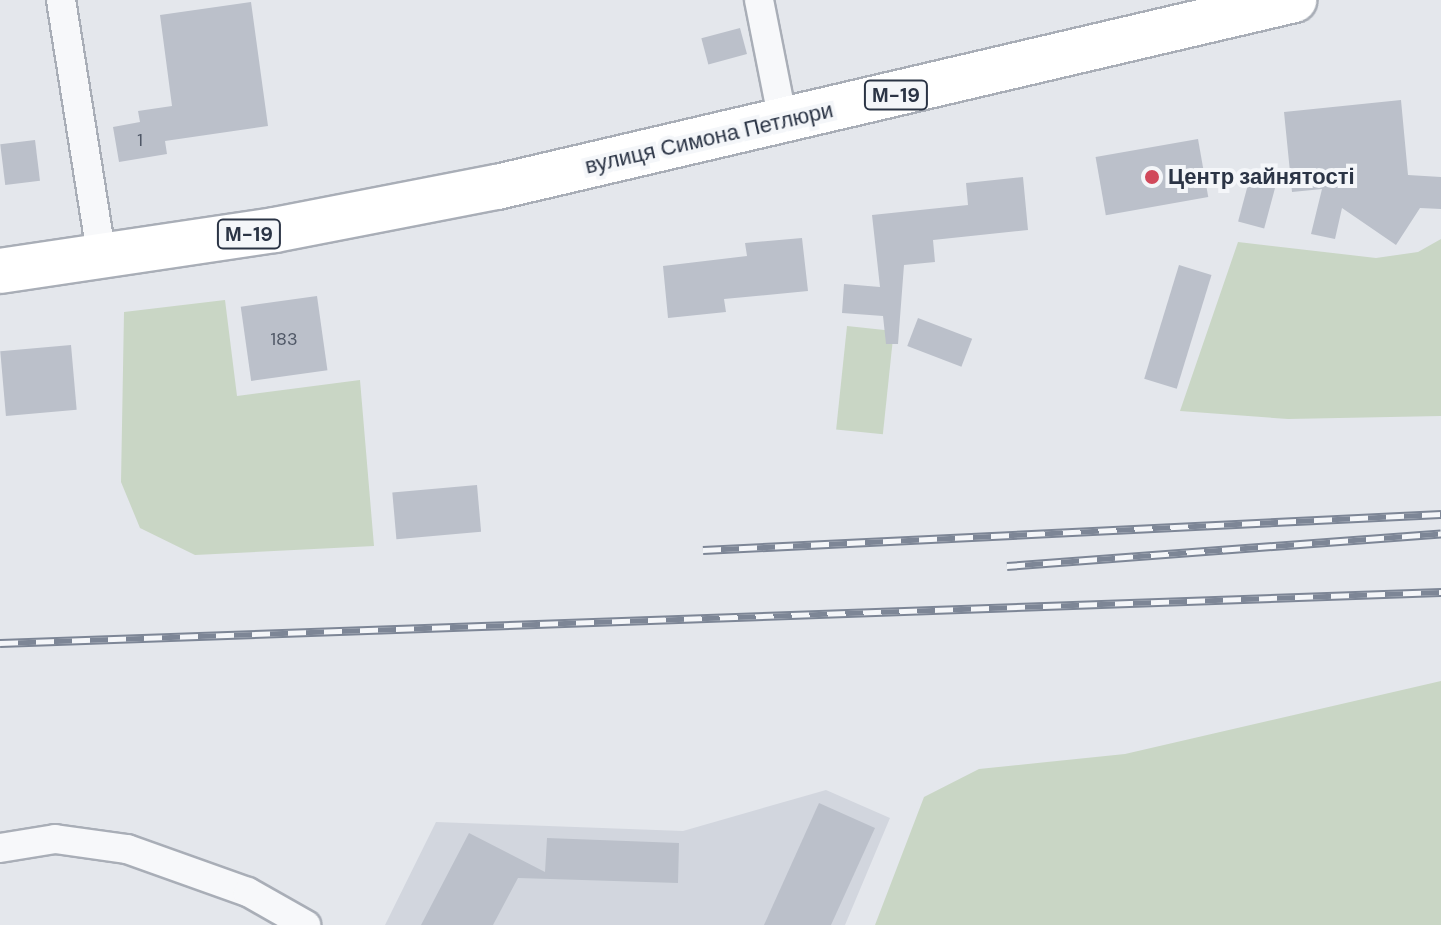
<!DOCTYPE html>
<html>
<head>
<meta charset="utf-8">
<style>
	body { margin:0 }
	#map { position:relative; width:1441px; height:925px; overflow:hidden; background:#e4e7ec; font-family:"DM Sans",sans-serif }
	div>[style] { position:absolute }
	.built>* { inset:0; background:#d2d6de }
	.green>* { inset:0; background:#c9d6c5; transform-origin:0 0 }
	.building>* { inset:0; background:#bbc0ca; transform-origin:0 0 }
	.roads { filter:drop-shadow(2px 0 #a9aeb7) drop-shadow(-2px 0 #a9aeb7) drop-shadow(0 2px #a9aeb7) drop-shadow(0 -2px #a9aeb7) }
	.minor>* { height:28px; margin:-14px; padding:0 14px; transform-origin:14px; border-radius:14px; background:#f7f8fa }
	.trunk>* { height:44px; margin:-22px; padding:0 22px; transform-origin:22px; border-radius:22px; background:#fff }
	.rail>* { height:9px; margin-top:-4.5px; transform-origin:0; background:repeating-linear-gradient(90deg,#f4f6f9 0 18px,#7d8696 0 36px); box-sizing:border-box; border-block:2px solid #7d8696 }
	.dots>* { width:22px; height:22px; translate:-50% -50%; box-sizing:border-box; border:4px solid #f4f6f9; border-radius:50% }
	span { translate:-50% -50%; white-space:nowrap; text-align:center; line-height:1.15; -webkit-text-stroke:8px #f4f6f9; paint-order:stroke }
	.number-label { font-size:18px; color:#4f5766 }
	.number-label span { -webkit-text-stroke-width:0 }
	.shield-label span { padding:2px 6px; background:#f4f6f9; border:2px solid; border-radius:6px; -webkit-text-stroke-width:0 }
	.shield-label { font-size:20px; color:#2b3445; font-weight:700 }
	.street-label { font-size:22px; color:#2b3445 }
	.poi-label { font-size:22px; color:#2b3445; font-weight:700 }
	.left { translate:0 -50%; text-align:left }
</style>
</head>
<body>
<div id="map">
	<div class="built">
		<i style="clip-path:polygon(826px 790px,890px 818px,845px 925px,385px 925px,436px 822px,683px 831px)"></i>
	</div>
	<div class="green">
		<i style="clip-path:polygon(1441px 239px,1441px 416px,1288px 419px,1180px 411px,1238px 242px,1376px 258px,1418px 252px)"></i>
		<i style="clip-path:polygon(225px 300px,237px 396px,360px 380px,374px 546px,195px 555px,140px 528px,121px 482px,124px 312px)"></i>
		<i style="left:847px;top:326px;width:47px;height:104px;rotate:6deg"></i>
		<i style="clip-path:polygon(1441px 681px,1441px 925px,875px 925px,924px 797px,979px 769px,1125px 754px)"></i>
	</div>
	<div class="building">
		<i style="clip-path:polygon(251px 2px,268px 126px,165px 141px,167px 154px,119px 162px,113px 127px,140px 122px,138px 111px,172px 106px,160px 15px)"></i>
		<i style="left:740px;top:28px;width:27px;height:40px;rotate:75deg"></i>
		<i style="clip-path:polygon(1401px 100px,1408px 175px,1441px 177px,1441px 209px,1420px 208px,1396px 245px,1342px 208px,1335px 239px,1311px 234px,1322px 189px,1292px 192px,1284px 112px)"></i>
		<i style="left:1198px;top:139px;width:59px;height:104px;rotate:80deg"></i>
		<i style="left:35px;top:140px;width:41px;height:35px;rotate:83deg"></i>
		<i style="clip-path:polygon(1023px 177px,1028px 230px,933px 240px,935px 262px,904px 265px,898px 344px,886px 344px,883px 316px,842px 313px,844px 284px,880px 287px,872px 215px,968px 205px,966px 183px)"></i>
		<i style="left:1250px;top:177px;width:27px;height:46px;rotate:15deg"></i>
		<i style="clip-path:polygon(802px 238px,808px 291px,724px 299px,726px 312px,668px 318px,663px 266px,747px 256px,745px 243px)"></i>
		<i style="left:1179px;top:265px;width:34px;height:119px;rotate:17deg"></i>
		<i style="left:317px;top:296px;width:75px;height:77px;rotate:82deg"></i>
		<i style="left:918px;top:318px;width:58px;height:30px;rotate:21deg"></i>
		<i style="left:71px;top:345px;width:65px;height:71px;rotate:85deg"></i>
		<i style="left:477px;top:485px;width:47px;height:85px;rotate:85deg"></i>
		<i style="clip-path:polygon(819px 803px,875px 828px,831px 925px,764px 925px)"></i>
		<i style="clip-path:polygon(469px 833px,545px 872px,547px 838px,679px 843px,678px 883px,518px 878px,493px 925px,421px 925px)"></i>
	</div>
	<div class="roads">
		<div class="minor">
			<i style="left:61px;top:0;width:261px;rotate:81deg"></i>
			<i style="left:759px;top:0;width:123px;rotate:78.8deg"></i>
			<i style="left:0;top:848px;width:56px;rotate:-9.3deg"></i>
			<i style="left:55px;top:839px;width:73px;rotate:7.9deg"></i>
			<i style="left:127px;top:849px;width:128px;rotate:19.6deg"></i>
			<i style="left:248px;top:892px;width:67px;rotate:29.6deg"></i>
		</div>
		<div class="trunk">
			<i style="left:0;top:271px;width:278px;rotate:-8.5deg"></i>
			<i style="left:275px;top:230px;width:226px;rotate:-11deg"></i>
			<i style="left:497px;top:187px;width:819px;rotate:-13.2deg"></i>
		</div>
	</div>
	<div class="rail">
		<i style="left:703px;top:550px;width:739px;rotate:-2.79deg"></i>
		<i style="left:1007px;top:566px;width:435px;rotate:-4.3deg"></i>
		<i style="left:0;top:643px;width:1442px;rotate:-2.03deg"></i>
	</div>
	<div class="dots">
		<i style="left:1152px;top:177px;background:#d1495b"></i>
	</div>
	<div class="number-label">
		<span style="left:140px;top:140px">1</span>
		<span style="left:284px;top:339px">183</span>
	</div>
	<div class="shield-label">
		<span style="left:896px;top:95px">М-19</span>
		<span style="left:249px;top:234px">М-19</span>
	</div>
	<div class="street-label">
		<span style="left:709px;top:138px;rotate:-13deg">вулиця Симона Петлюри</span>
	</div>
	<div class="poi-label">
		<span class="left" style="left:1168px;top:177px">Центр зайнятості</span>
	</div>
</div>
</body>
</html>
